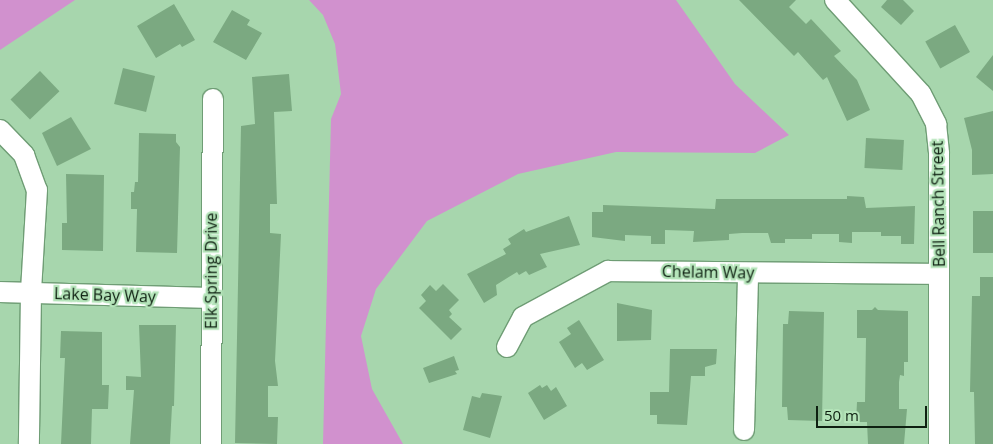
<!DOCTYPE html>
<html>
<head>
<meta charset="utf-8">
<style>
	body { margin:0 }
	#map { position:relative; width:993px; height:444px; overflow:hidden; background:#a7d6ad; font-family:"Open Sans",sans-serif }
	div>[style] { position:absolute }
	.water>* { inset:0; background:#d191ce }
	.building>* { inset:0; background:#7ba981; transform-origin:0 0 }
	.roads { filter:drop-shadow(1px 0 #6f9d75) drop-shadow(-1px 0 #6f9d75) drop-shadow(0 1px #6f9d75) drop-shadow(0 -1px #6f9d75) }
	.minor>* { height:20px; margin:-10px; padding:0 10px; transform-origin:10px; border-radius:10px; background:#fff }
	span { translate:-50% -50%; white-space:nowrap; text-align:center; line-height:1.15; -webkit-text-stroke:4.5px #b4e4b9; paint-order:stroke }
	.street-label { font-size:16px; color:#0e2011 }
	.scale { position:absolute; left:816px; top:406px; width:111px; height:22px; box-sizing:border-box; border:2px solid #0e2011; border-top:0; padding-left:6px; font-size:15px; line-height:18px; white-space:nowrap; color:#0e2011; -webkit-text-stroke:4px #b4e4b9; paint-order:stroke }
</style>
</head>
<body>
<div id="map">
	<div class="water">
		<i style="clip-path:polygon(0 0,75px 0,0 50px)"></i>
		<i style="clip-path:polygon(309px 0,676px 0,735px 84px,789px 135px,755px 153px,616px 152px,518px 174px,427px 221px,376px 289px,361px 336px,372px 389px,403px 444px,323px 444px,331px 119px,341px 94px,335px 44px,323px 15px)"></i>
	</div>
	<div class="building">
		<i style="clip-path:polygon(739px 0,796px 0,789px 7px,806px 24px,811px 19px,841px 51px,834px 56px,857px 80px,870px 110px,847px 121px,827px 77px,823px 80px,798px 52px,794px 56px)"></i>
		<i style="clip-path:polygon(887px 0,903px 0,914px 11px,901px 25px,881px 7px)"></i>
		<i style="clip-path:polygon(174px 4px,195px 40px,182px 47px,180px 44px,156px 58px,137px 26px)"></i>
		<i style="clip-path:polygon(232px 10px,250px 20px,247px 25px,262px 33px,246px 60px,213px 42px)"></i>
		<i style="left:955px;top:25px;width:31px;height:34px;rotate:61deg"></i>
		<i style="clip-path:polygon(993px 55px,993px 91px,976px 77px)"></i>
		<i style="left:123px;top:68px;width:33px;height:37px;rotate:14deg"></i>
		<i style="left:40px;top:71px;width:28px;height:41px;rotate:46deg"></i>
		<i style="clip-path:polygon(289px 74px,292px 111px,274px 112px,277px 204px,270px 204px,270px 233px,281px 234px,275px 361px,278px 386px,268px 386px,268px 417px,278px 417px,277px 444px,235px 443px,241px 126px,255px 124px,252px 77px)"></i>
		<i style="clip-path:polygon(993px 111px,993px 174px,972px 175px,972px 150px,964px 118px)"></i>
		<i style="clip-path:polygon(71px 117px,91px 149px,57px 166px,42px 133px)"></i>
		<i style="clip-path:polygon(139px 133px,176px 134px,176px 142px,180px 147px,177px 253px,136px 252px,137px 209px,131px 209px,131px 192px,134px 192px,135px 182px,138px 182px)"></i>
		<i style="left:866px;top:138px;width:38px;height:30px;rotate:3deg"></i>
		<i style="clip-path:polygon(66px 174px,104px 175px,103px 251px,62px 250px,62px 223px,67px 223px)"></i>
		<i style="clip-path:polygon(847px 196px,864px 197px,866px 208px,915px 206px,914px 244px,901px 244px,901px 236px,881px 236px,881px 232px,852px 232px,852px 243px,839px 242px,839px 234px,812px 234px,812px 239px,785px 239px,785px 243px,771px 243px,768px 233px,742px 233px,729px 234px,729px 240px,693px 242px,694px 231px,665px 230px,665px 244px,651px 244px,651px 236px,625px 235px,625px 241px,592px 237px,592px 212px,603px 212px,603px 205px,715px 209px,716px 199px,847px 199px)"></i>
		<i style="left:973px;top:211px;width:20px;height:42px"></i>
		<i style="clip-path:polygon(569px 216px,580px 245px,540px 254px,547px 267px,529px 275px,526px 271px,519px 275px,517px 272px,496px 285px,497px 295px,484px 303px,467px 274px,506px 254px,503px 249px,511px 244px,508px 239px,524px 229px,526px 232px)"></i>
		<i style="clip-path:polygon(980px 277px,993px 277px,993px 444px,975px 444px,974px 392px,970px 392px,972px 296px,980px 296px)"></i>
		<i style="clip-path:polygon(443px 284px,459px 300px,449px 310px,452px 314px,449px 317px,462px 329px,451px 340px,419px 308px,426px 301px,421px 295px,430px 285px,436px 291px)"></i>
		<i style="clip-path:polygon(617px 303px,652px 310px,651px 340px,617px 341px)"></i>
		<i style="clip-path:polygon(875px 307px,878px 310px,908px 311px,908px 362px,904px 362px,904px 376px,900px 375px,899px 382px,899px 409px,907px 409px,904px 444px,868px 444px,867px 422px,856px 422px,857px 402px,865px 402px,866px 338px,857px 338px,857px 310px,872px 310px)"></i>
		<i style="clip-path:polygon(789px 311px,824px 312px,822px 421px,788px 420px,787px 407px,782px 407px,783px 324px,788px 324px)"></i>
		<i style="clip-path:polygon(579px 320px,604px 360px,587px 370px,582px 363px,575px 368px,559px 342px,571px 334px,567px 328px)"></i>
		<i style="clip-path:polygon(139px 325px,176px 325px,174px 406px,172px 406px,170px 444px,130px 444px,134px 390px,126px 390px,126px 376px,141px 377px)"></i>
		<i style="clip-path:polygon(61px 331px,102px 332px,102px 385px,109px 385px,108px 409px,92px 409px,91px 444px,61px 444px,65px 358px,60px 358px)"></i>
		<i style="clip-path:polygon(670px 349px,717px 349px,716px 364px,705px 367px,705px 376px,691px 376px,687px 425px,657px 424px,657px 415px,650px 415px,650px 392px,669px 392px)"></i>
		<i style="clip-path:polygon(454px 356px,459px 370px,455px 371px,457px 374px,429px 383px,423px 368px)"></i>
		<i style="clip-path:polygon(540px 385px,542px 388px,547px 385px,551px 391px,556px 387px,567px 406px,544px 420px,528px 393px)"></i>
		<i style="clip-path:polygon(482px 393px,502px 396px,490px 438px,463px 430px,472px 396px,480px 398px)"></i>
	</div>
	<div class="roads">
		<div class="minor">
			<i style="left:835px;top:0;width:127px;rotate:47.5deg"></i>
			<i style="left:921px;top:94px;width:34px;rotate:63deg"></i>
			<i style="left:936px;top:124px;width:30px;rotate:84deg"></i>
			<i style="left:939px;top:154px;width:290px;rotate:90deg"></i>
			<i style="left:0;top:130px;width:35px;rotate:46deg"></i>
			<i style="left:24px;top:155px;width:37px;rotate:70deg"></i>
			<i style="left:37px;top:190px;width:102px;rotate:93.4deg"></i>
			<i style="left:31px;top:292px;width:152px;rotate:90.8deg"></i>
			<i style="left:0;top:292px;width:210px;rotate:1.6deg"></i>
			<i style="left:507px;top:347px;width:34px;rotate:-62deg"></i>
			<i style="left:523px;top:317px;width:97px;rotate:-28.4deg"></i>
			<i style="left:608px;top:271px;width:331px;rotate:0.5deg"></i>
			<i style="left:744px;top:430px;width:157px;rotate:-88.5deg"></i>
			<i style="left:211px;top:444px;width:345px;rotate:-89.7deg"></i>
		</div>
	</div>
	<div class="street-label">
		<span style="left:938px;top:204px;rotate:-91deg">Bell Ranch Street</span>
		<span style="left:211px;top:271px;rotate:-90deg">Elk Spring Drive</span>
		<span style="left:708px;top:272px;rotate:1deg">Chelam Way</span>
		<span style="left:105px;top:295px;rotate:2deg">Lake Bay Way</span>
	</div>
	<div class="scale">50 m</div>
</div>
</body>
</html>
